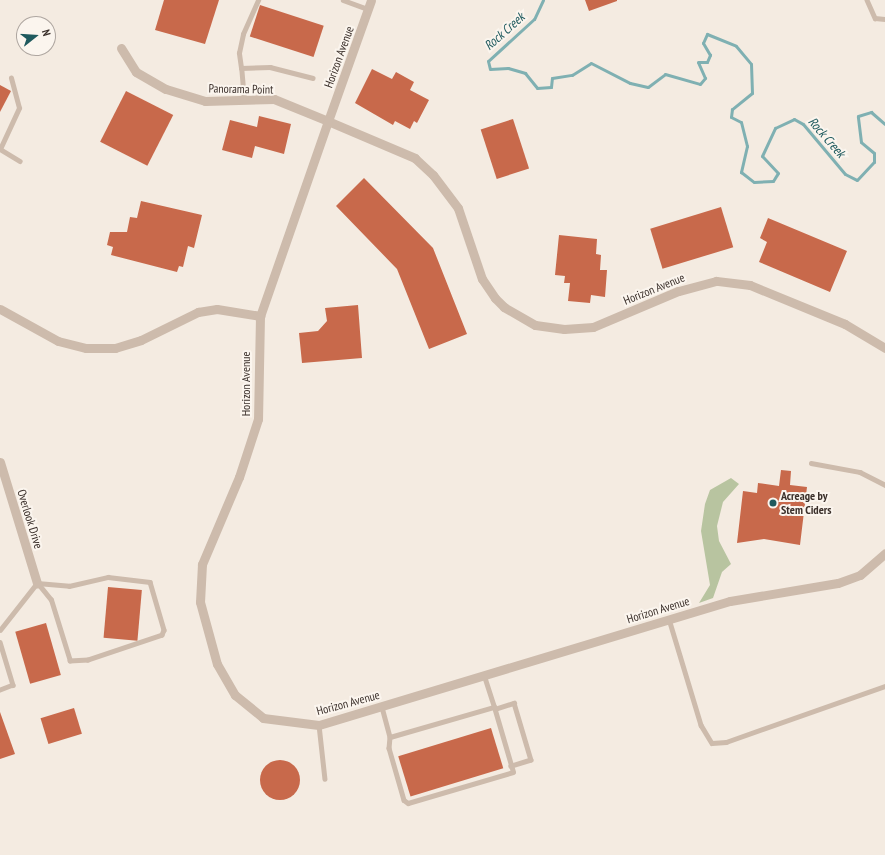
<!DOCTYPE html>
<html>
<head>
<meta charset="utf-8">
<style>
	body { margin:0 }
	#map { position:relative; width:885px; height:855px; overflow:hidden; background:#f4ebe1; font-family:"PT Sans Narrow",sans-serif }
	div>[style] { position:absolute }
	.green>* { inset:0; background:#b8c4a0 }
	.stream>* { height:3px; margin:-1.5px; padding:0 1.5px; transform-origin:1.5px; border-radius:1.5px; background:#7fb0b2 }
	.building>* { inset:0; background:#c8694b; transform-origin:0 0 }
	.round { border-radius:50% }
	.lane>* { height:4.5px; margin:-2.25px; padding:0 2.25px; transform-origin:2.25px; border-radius:2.25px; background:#cdbbac }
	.street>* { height:9px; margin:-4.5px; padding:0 4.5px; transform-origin:4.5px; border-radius:4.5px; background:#cdbbac }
	.dots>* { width:11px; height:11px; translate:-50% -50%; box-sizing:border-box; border:2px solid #fbf5ee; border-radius:50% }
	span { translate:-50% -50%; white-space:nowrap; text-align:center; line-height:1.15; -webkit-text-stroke:4px #fbf5ee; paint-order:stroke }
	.street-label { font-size:12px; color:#3b302b }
	.poi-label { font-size:12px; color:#3b302b; font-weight:700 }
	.left { translate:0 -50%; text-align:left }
	.water-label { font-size:13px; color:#1f5a5e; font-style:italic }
	.north { position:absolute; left:16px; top:16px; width:40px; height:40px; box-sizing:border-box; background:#fbf5ee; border:1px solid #aea6a0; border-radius:50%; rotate:73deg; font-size:11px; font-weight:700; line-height:16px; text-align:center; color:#3b302b }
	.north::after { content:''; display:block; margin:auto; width:14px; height:18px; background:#1f5a5e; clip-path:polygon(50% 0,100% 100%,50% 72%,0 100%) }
</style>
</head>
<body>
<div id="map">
	<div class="green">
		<i style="clip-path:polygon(731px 478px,739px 484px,723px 502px,717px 526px,719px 541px,731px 564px,722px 572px,713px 598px,699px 603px,710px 585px,701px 531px,705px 504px,710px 490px)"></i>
	</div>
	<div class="stream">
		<i style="left:543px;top:0;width:21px;rotate:115deg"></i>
		<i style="left:534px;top:19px;width:62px;rotate:137.6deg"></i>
		<i style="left:488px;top:61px;width:8px;rotate:76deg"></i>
		<i style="left:490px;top:69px;width:18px;rotate:-3deg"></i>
		<i style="left:508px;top:68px;width:18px;rotate:16deg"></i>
		<i style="left:525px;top:73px;width:19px;rotate:51deg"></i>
		<i style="left:537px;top:88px;width:14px;rotate:-4deg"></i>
		<i style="left:551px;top:87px;width:9px;rotate:-84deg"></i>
		<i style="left:552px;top:78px;width:20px;rotate:-9deg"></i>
		<i style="left:572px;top:75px;width:22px;rotate:-32deg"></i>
		<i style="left:591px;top:63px;width:44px;rotate:27.1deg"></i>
		<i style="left:630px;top:83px;width:18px;rotate:13deg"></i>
		<i style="left:648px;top:87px;width:21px;rotate:-37deg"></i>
		<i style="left:665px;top:74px;width:36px;rotate:16deg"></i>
		<i style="left:700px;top:84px;width:8px;rotate:-50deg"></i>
		<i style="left:705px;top:78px;width:17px;rotate:-114deg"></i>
		<i style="left:698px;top:62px;width:9px"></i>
		<i style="left:707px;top:62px;width:8px;rotate:-67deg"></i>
		<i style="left:710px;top:55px;width:14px;rotate:-120deg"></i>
		<i style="left:703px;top:43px;width:10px;rotate:-66deg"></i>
		<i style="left:707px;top:34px;width:31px;rotate:22deg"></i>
		<i style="left:736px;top:46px;width:23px;rotate:50deg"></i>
		<i style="left:751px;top:64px;width:29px;rotate:88deg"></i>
		<i style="left:752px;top:93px;width:26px;rotate:141deg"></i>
		<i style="left:732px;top:109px;width:8px;rotate:97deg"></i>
		<i style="left:731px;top:117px;width:11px;rotate:27deg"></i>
		<i style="left:741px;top:122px;width:25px;rotate:76deg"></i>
		<i style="left:747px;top:146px;width:27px;rotate:103deg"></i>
		<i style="left:741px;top:172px;width:16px;rotate:38deg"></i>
		<i style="left:754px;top:182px;width:19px;rotate:-3deg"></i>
		<i style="left:773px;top:181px;width:9px;rotate:-58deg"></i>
		<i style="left:778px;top:173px;width:23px;rotate:-133deg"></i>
		<i style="left:762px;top:156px;width:31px;rotate:-65deg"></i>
		<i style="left:775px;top:128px;width:21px;rotate:-25deg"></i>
		<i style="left:794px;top:119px;width:10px;rotate:29deg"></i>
		<i style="left:803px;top:124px;width:65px;rotate:50deg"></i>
		<i style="left:845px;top:174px;width:13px;rotate:27deg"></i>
		<i style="left:857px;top:180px;width:25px;rotate:-47deg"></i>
		<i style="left:874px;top:162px;width:9px;rotate:-90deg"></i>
		<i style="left:874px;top:153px;width:17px;rotate:-140deg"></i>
		<i style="left:861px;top:142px;width:26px;rotate:-97deg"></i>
		<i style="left:858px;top:116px;width:14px;rotate:-17deg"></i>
		<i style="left:871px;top:112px;width:18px;rotate:41deg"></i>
	</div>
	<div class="building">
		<i style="clip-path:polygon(164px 0,219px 0,205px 44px,155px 30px)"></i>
		<i style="clip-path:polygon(585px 0,617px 0,617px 1px,589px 11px)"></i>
		<i style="left:260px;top:5px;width:67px;height:33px;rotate:18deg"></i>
		<i style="clip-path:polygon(372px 69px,392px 79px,396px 72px,414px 82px,410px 90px,429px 100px,417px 123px,414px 121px,410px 129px,395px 121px,393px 125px,355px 103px)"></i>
		<i style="clip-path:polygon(0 85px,11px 91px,0 112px)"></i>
		<i style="left:126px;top:91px;width:53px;height:57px;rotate:27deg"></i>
		<i style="clip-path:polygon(259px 116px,291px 124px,284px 154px,255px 146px,252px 158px,222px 150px,230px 120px,257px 127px)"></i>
		<i style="left:513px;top:119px;width:52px;height:34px;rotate:72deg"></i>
		<i style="clip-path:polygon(364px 178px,433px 248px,467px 334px,429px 349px,397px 269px,336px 206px)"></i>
		<i style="clip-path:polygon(141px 201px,202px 215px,194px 248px,188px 246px,183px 267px,179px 266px,177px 272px,111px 255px,113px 247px,107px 245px,110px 232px,127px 232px,130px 217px,137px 218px)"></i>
		<i style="left:721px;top:207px;width:42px;height:74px;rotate:73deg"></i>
		<i style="clip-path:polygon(768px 218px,847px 251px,830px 292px,759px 262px,767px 242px,760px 238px)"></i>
		<i style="clip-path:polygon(559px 235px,597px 239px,596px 254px,601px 255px,600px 270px,607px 270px,605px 297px,591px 295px,590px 303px,568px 301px,570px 283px,564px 283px,565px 276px,555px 275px)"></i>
		<i style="clip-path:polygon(358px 305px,362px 358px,302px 363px,299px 333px,318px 331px,327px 321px,325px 308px)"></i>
		<i style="clip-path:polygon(781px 470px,791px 471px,790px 485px,807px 487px,800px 545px,764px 539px,737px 543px,743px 491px,757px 493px,758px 483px,779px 486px)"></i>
		<i style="left:108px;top:587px;width:34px;height:51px;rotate:5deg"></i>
		<i style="left:46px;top:623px;width:54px;height:32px;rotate:74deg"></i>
		<i style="left:74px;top:708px;width:27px;height:35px;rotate:73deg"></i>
		<i style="clip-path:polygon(0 712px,15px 754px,0 759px)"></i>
		<i style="left:491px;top:728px;width:42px;height:97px;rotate:73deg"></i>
		<i class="round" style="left:260px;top:760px;width:40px;height:40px"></i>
	</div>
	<div class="lane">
		<i style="left:343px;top:0;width:27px;rotate:20deg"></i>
		<i style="left:867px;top:0;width:20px;rotate:66deg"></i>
		<i style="left:875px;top:18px;width:10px;rotate:6deg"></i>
		<i style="left:241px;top:68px;width:15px;rotate:-98deg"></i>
		<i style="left:239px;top:53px;width:19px;rotate:-78deg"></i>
		<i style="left:243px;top:34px;width:37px;rotate:-66deg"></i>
		<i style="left:244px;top:100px;width:32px;rotate:-95deg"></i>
		<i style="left:241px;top:68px;width:29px;rotate:-2deg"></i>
		<i style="left:270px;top:67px;width:44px;rotate:14.3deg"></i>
		<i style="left:0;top:149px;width:45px;rotate:-65.1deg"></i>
		<i style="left:19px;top:108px;width:31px;rotate:-105deg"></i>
		<i style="left:0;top:149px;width:23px;rotate:31deg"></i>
		<i style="left:811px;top:463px;width:50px;rotate:10.4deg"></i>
		<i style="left:860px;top:472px;width:28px;rotate:27deg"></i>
		<i style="left:108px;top:577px;width:42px;rotate:6.8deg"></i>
		<i style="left:150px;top:582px;width:50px;rotate:73.7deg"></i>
		<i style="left:164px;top:630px;width:5px;rotate:112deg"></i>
		<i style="left:162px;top:635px;width:78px;rotate:161.3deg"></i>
		<i style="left:88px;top:660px;width:18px;rotate:177deg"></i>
		<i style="left:70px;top:661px;width:64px;rotate:-107.3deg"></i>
		<i style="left:51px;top:600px;width:22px;rotate:-129deg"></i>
		<i style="left:37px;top:583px;width:32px;rotate:5deg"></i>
		<i style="left:69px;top:586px;width:40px;rotate:-13deg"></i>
		<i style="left:669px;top:619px;width:111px;rotate:73.2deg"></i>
		<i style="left:701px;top:725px;width:21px;rotate:59deg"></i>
		<i style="left:712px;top:743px;width:14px;rotate:-4deg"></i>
		<i style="left:726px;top:742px;width:169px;rotate:-19.4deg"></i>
		<i style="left:0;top:630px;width:60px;rotate:-51.8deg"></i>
		<i style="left:0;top:642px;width:45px;rotate:73.2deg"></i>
		<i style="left:13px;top:685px;width:14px;rotate:159deg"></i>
		<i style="left:382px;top:707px;width:31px;rotate:75deg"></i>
		<i style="left:390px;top:737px;width:108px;rotate:-16.1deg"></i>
		<i style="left:494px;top:707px;width:33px;rotate:-108deg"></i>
		<i style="left:495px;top:709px;width:20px;rotate:-18deg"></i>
		<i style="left:514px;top:703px;width:59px;rotate:73.4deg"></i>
		<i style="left:531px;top:760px;width:21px;rotate:163deg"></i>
		<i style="left:319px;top:725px;width:54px;rotate:83.7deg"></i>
		<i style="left:390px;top:737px;width:11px;rotate:95deg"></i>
		<i style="left:389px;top:748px;width:54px;rotate:73.9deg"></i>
		<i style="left:404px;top:800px;width:5px;rotate:37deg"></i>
		<i style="left:408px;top:803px;width:109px;rotate:-16.4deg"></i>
		<i style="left:513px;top:772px;width:68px;rotate:-106.3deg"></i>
	</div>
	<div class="street">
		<i style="left:121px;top:48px;width:28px;rotate:58deg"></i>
		<i style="left:136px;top:72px;width:34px;rotate:30deg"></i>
		<i style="left:166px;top:89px;width:41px;rotate:17.1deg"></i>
		<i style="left:205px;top:101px;width:69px;rotate:-1.7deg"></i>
		<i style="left:274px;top:99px;width:58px;rotate:22.2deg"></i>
		<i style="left:328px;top:121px;width:128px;rotate:-70.4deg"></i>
		<i style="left:0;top:309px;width:66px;rotate:28.9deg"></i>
		<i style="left:58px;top:341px;width:29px;rotate:14deg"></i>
		<i style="left:86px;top:348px;width:29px"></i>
		<i style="left:115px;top:348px;width:27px;rotate:-17deg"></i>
		<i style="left:141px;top:340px;width:64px;rotate:-26.2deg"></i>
		<i style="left:198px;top:312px;width:19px;rotate:-9deg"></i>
		<i style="left:217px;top:309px;width:44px;rotate:9.2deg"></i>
		<i style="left:885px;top:348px;width:47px;rotate:-149deg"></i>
		<i style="left:845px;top:324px;width:103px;rotate:-157.7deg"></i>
		<i style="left:750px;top:285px;width:34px;rotate:-173deg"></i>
		<i style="left:716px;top:281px;width:39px;rotate:165deg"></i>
		<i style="left:678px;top:291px;width:92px;rotate:157deg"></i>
		<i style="left:593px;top:327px;width:29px;rotate:176deg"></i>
		<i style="left:564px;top:329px;width:29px;rotate:-172deg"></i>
		<i style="left:535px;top:325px;width:36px;rotate:-150deg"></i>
		<i style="left:504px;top:307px;width:13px;rotate:-135deg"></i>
		<i style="left:495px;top:298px;width:23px;rotate:-124deg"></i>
		<i style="left:482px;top:279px;width:75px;rotate:-108.7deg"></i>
		<i style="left:458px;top:208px;width:41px;rotate:-127.1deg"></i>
		<i style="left:433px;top:175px;width:25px;rotate:-137deg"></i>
		<i style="left:415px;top:158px;width:95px;rotate:-157deg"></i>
		<i style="left:328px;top:121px;width:207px;rotate:109.2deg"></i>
		<i style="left:260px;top:316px;width:103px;rotate:91.1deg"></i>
		<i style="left:258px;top:419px;width:61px;rotate:108.1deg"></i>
		<i style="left:239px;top:477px;width:95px;rotate:113deg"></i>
		<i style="left:202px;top:564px;width:38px;rotate:93deg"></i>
		<i style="left:200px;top:602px;width:64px;rotate:74.7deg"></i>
		<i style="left:217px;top:664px;width:36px;rotate:60deg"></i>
		<i style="left:235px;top:695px;width:36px;rotate:39deg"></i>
		<i style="left:263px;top:718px;width:56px;rotate:7.1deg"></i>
		<i style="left:319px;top:725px;width:429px;rotate:-16.8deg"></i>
		<i style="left:730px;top:601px;width:109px;rotate:-9.5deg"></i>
		<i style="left:838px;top:583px;width:23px;rotate:-20deg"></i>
		<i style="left:860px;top:575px;width:33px;rotate:-41deg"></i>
		<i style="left:0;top:462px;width:127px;rotate:73deg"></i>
	</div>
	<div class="dots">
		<i style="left:773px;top:503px;background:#1f5a5e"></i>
	</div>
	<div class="street-label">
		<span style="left:339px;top:57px;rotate:-70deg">Horizon Avenue</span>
		<span style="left:241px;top:89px;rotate:1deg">Panorama Point</span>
		<span style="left:654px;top:289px;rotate:-22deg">Horizon Avenue</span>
		<span style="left:246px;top:384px;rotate:-90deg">Horizon Avenue</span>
		<span style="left:30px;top:519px;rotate:73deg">Overlook Drive</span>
		<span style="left:658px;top:610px;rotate:-17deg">Horizon Avenue</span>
		<span style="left:348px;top:703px;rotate:-15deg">Horizon Avenue</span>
	</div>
	<div class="poi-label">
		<span class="left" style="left:781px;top:503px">Acreage by<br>Stem Ciders</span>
	</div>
	<div class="water-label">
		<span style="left:505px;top:32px;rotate:-42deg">Rock Creek</span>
		<span style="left:826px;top:138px;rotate:49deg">Rock Creek</span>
	</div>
	<div class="north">N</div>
</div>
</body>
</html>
